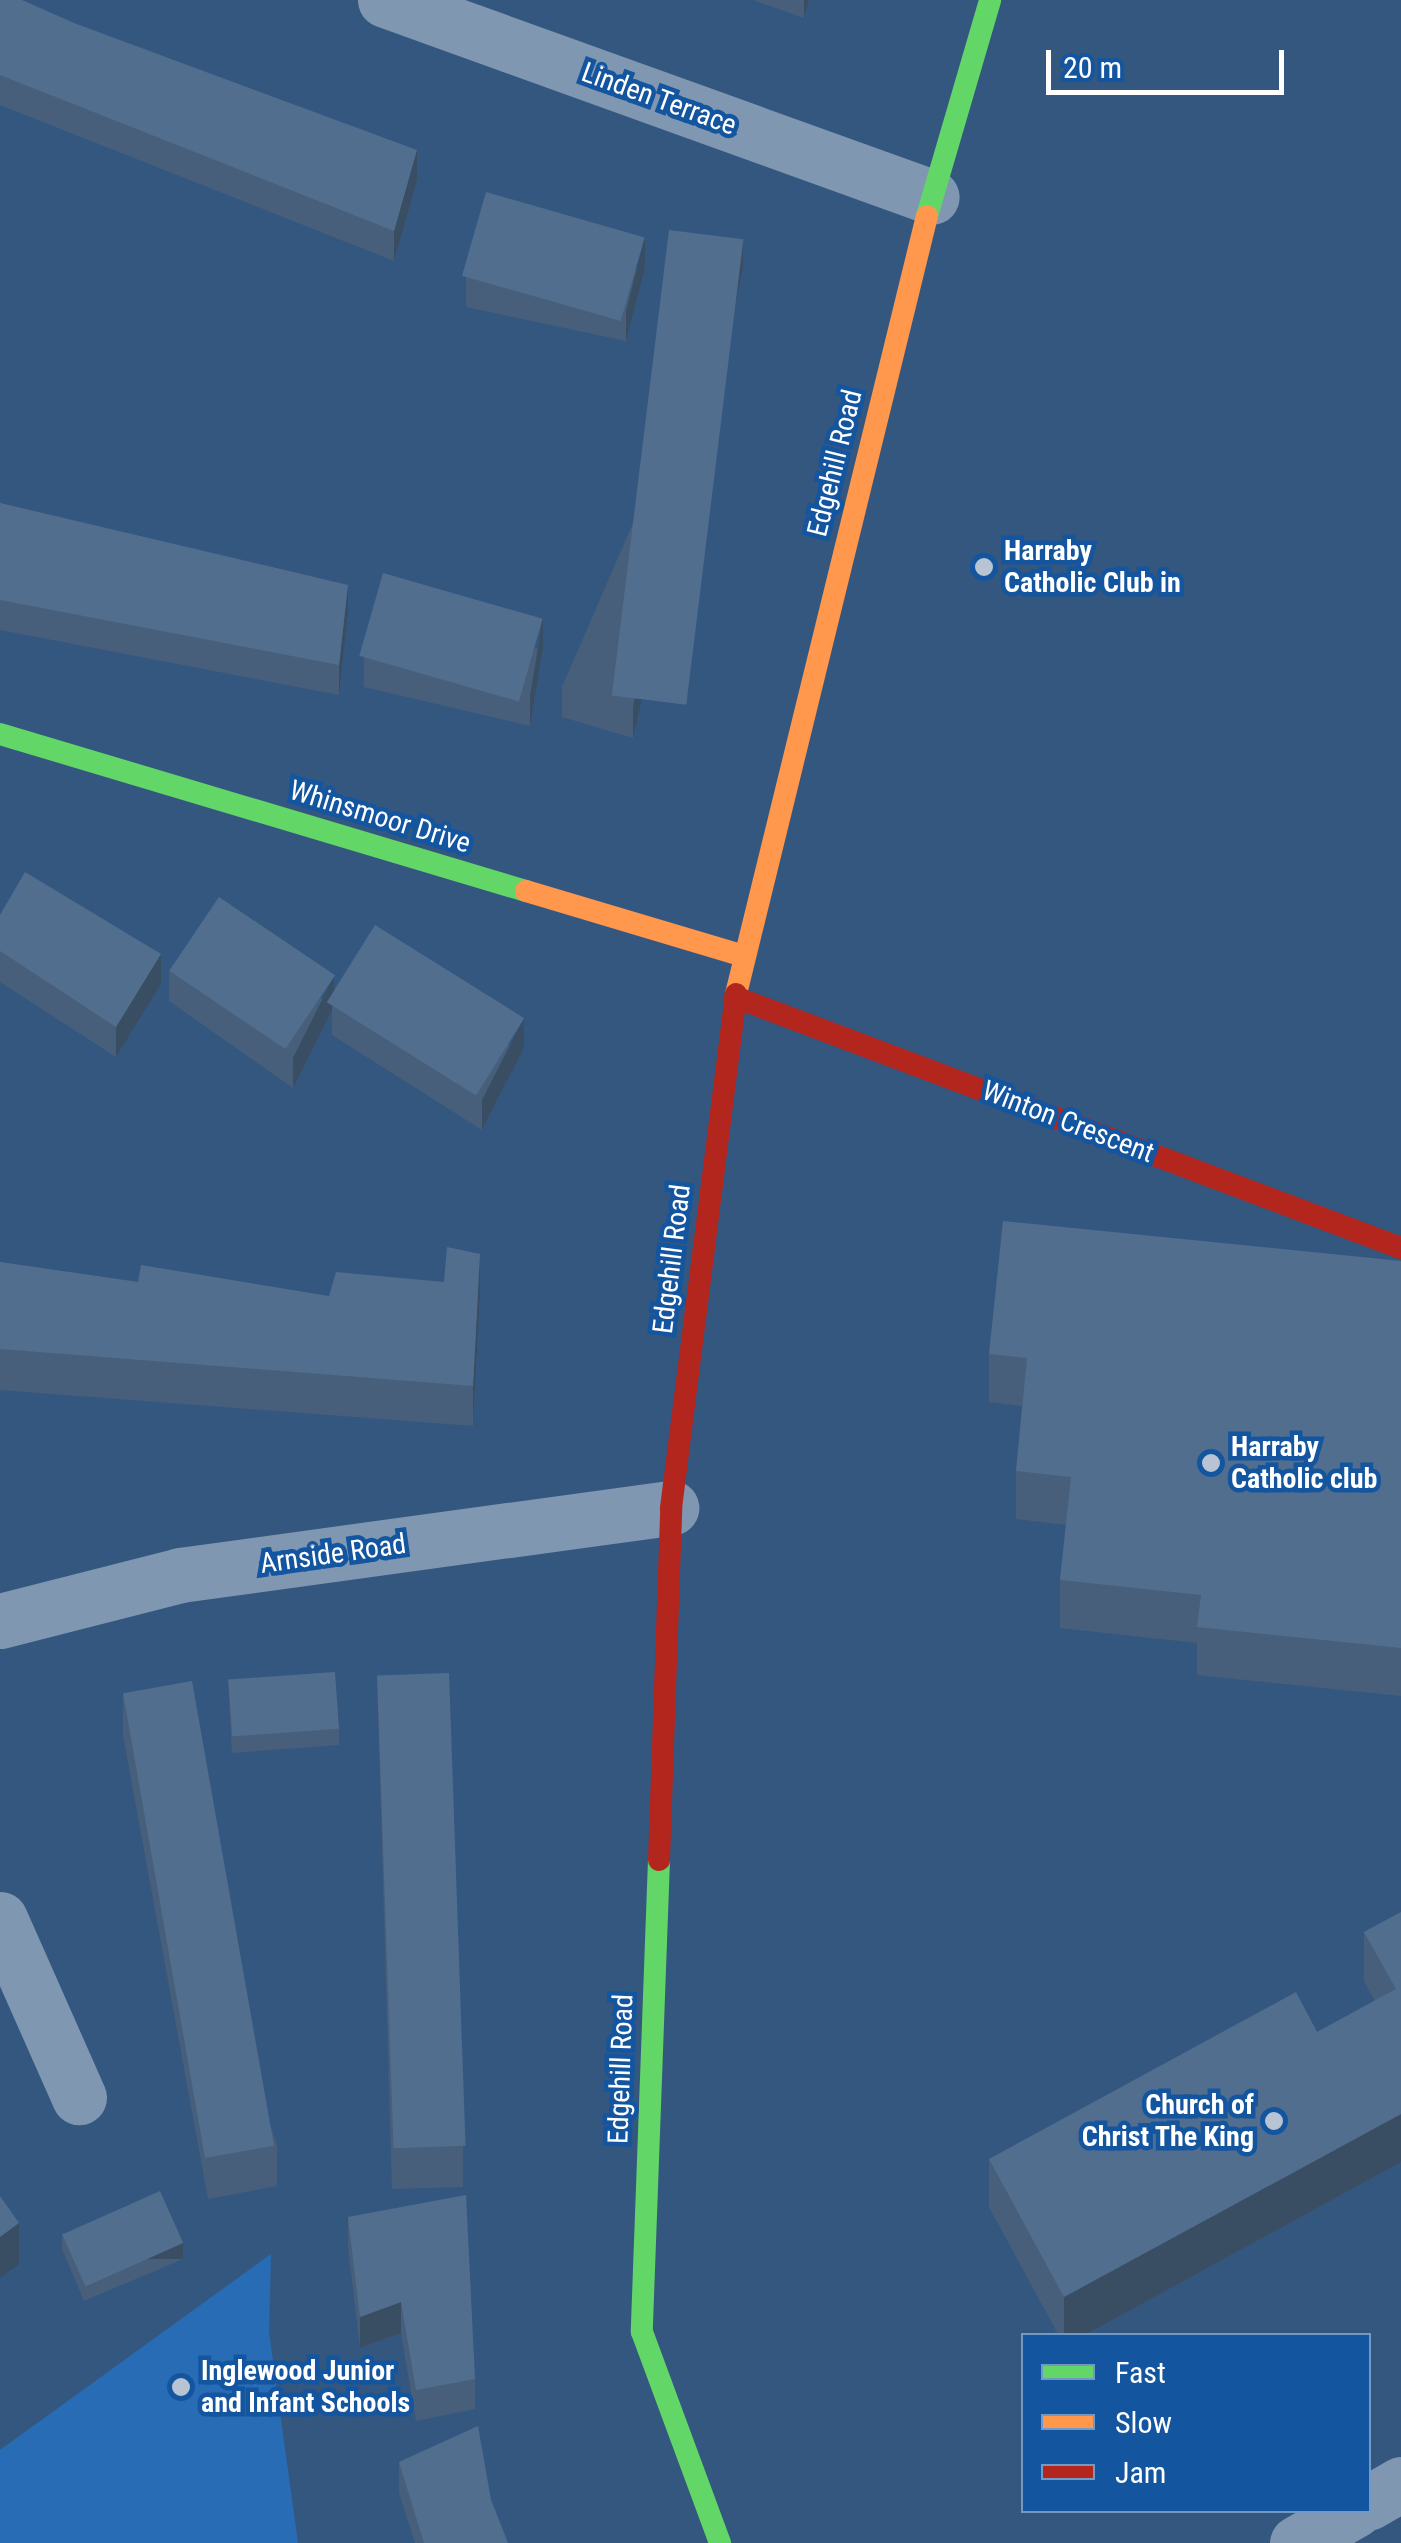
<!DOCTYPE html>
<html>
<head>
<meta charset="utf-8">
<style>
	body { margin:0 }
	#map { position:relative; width:1401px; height:2543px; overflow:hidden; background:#345780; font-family:"Roboto Condensed",sans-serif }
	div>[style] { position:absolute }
	.green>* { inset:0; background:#296cb6 }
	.street>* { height:55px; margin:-27.5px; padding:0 27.5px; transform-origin:27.5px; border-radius:27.5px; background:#7f97b0 }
	.fast>* { height:22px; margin:-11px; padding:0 11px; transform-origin:11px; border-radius:11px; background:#63d668 }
	.slow>* { height:22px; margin:-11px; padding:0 11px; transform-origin:11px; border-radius:11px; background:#ff974d }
	.jam>* { height:22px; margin:-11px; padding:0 11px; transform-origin:11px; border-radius:11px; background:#b3261e }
	.wall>* { inset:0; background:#475f7a }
	.shaded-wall>* { inset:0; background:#394d63; transform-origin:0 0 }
	.building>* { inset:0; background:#526e8e; transform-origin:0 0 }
	.dots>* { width:28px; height:28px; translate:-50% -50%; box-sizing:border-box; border:5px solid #1455a0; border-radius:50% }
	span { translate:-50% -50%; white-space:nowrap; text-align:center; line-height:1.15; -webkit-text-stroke:9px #1455a0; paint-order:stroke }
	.street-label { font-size:28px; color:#fff }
	.poi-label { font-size:28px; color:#fff; font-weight:700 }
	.left { translate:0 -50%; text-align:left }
	.right { translate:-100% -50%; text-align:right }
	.legend { position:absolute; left:1021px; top:2333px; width:350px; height:180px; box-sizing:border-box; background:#1455a0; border:2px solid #7299c6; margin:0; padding:12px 18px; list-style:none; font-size:30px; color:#fff }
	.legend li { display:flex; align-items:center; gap:20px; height:50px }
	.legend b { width:50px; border:2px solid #7299c6 }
	.scale { position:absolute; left:1046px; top:50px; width:238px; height:45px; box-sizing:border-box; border:5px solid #fff; border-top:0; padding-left:12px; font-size:30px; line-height:35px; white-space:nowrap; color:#fff; -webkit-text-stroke:8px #1455a0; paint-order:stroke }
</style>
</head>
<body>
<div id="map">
	<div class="green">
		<i style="clip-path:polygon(271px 2254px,269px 2332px,298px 2543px,0 2543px,0 2450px)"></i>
	</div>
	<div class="street">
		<i style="left:385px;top:0;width:581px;rotate:19.81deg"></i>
		<i style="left:0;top:1621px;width:186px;rotate:-14.3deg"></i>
		<i style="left:180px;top:1575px;width:496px;rotate:-7.8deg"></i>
		<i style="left:0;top:1919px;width:195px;rotate:66.1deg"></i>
		<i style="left:1368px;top:2503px;width:38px;rotate:-30deg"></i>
		<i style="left:1297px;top:2543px;width:67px;rotate:-29.6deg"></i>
	</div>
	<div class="fast">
		<i style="left:927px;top:216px;width:225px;rotate:-73.7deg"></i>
		<i style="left:0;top:734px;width:549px;rotate:16.62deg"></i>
		<i style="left:659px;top:1860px;width:472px;rotate:92.1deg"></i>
		<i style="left:642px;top:2332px;width:225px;rotate:69.7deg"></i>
	</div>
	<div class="slow">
		<i style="left:526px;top:891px;width:227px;rotate:16.6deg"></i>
		<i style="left:736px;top:994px;width:801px;rotate:-76.21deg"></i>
	</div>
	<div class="jam">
		<i style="left:735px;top:997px;width:712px;rotate:20.65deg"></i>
		<i style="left:659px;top:1860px;width:352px;rotate:-88deg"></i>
		<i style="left:671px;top:1508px;width:518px;rotate:-82.79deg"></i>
	</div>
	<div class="wall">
		<i style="clip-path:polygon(0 0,417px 180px,394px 261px,0 105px)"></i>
		<i style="clip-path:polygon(753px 0,809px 0,804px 18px)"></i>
		<i style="clip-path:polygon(645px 268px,626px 341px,466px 307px,466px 277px)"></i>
		<i style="clip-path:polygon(743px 269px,633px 738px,562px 717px,562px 687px)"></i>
		<i style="clip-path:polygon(0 503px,348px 615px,339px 695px,0 630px)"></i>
		<i style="clip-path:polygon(543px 648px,530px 726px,364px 687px,364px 657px)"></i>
		<i style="clip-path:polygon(0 915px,161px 984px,116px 1057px,0 982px)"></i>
		<i style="clip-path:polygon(169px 971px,334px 1001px,524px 1048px,482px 1130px,332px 1035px,332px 1010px,293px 1088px,169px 1001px)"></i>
		<i style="clip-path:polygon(1401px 1261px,1401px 1696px,1197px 1675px,1197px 1643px,1060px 1628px,1060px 1580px,1066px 1525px,1016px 1519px,1016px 1471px,1022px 1406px,989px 1402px,989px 1354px)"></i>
		<i style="clip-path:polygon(0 1262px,138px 1282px,329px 1296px,444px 1282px,480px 1295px,473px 1426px,0 1390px)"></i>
		<i style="clip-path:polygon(377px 1675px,463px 2146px,463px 2187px,392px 2189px)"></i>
		<i style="clip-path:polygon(228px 1679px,339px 1729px,339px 1745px,232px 1753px)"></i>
		<i style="clip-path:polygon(123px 1694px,277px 2145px,277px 2186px,208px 2199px,123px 1735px)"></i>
		<i style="clip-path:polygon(1401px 1912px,1401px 2162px,1083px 2336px,1059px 2336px,989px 2207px,989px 2159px,1317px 2032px,1375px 2001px,1364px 1981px,1364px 1932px)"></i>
		<i style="clip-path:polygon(348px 2217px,475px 2379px,475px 2409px,416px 2421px,401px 2333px,360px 2348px,348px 2247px)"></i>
		<i style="clip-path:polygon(62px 2233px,183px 2259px,84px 2301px,62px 2249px)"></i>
		<i style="clip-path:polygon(399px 2462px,491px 2500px,508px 2543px,415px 2543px,399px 2493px)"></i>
	</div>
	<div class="shaded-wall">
		<i style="clip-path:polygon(804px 0,809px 0,804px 18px)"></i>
		<i style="clip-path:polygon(417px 150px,417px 180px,394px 261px,394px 231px)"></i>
		<i style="clip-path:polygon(645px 237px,645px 268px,626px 341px,626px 311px)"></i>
		<i style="clip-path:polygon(743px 239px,743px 269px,633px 738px,633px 707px)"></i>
		<i style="clip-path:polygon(348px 585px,348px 615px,339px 695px,339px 665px)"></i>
		<i style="clip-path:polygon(543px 618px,543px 648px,530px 726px,530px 696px)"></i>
		<i style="clip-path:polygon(161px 954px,161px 984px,116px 1057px,116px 1027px)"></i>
		<i style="clip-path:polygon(334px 976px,334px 1006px,332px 1005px,332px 1010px,293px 1088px,293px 1058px)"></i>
		<i style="clip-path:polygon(524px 1018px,524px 1048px,482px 1130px,482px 1100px)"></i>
		<i style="clip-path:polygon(480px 1254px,480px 1295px,473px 1426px,473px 1386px)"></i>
		<i style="clip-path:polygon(1401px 2114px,1401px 2162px,1083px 2336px,1064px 2336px,1064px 2297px)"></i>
		<i style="clip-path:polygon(19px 2223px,19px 2264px,0 2278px,0 2237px)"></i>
		<i style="left:183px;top:2243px;width:16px;height:108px;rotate:90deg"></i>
		<i style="clip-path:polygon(401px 2302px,401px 2333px,360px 2348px,360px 2317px)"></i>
	</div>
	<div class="building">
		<i style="clip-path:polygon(0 0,22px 0,74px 23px,417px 150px,394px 231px,0 75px)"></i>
		<i style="left:486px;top:192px;width:165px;height:87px;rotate:16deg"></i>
		<i style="left:669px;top:230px;width:75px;height:469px;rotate:7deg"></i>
		<i style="clip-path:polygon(0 503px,348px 585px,339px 665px,0 600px)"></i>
		<i style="left:383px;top:573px;width:166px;height:86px;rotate:16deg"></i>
		<i style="clip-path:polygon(25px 872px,161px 954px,116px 1027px,0 951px,0 915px)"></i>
		<i style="left:219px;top:897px;width:140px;height:89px;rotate:34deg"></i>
		<i style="left:375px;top:925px;width:176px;height:91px;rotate:32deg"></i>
		<i style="clip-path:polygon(1003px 1221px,1401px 1261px,1401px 1648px,1197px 1627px,1201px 1595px,1060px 1580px,1071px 1477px,1016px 1471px,1027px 1358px,989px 1354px)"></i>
		<i style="clip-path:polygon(447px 1247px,480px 1254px,473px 1386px,0 1349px,0 1262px,138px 1282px,141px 1265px,329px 1296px,336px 1272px,444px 1282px)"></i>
		<i style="left:335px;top:1672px;width:57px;height:107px;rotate:86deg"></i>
		<i style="left:449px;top:1673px;width:473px;height:72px;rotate:88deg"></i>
		<i style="left:192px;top:1681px;width:472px;height:70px;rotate:80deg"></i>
		<i style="clip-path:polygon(1401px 1912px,1401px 2114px,1064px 2297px,989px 2159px,1296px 1992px,1317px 2032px,1396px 1989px,1364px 1932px)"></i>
		<i style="left:160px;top:2191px;width:57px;height:107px;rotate:66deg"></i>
		<i style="clip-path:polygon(466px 2195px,475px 2379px,416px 2390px,401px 2302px,360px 2317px,348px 2217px)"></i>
		<i style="clip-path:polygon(0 2196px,19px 2223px,0 2237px)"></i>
		<i style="clip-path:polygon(478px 2426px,491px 2500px,508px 2543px,424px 2543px,399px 2462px)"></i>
	</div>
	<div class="dots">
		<i style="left:984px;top:567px;background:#b8c4d3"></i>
		<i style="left:1211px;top:1463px;background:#b8c4d3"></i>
		<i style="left:1274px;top:2121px;background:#b8c4d3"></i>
		<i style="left:181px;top:2387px;background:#b8c4d3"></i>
	</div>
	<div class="street-label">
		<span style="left:659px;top:99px;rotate:20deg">Linden Terrace</span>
		<span style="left:835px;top:463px;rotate:-76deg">Edgehill Road</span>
		<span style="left:380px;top:817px;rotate:17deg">Whinsmoor Drive</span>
		<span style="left:1068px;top:1122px;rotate:21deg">Winton Crescent</span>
		<span style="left:672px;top:1259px;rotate:-83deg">Edgehill Road</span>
		<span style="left:333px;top:1554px;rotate:-8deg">Arnside Road</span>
		<span style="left:621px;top:2069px;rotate:-88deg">Edgehill Road</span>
	</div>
	<div class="poi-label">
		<span class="left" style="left:1004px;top:567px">Harraby<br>Catholic Club in</span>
		<span class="left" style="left:1231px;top:1463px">Harraby<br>Catholic club</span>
		<span class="right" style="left:1254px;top:2121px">Church of<br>Christ The King</span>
		<span class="left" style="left:201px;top:2387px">Inglewood Junior<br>and Infant Schools</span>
	</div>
	<ul class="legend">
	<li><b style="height:12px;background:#63d668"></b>Fast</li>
	<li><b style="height:12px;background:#ff974d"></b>Slow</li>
	<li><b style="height:12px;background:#b3261e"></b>Jam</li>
	</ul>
	<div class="scale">20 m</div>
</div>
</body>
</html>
